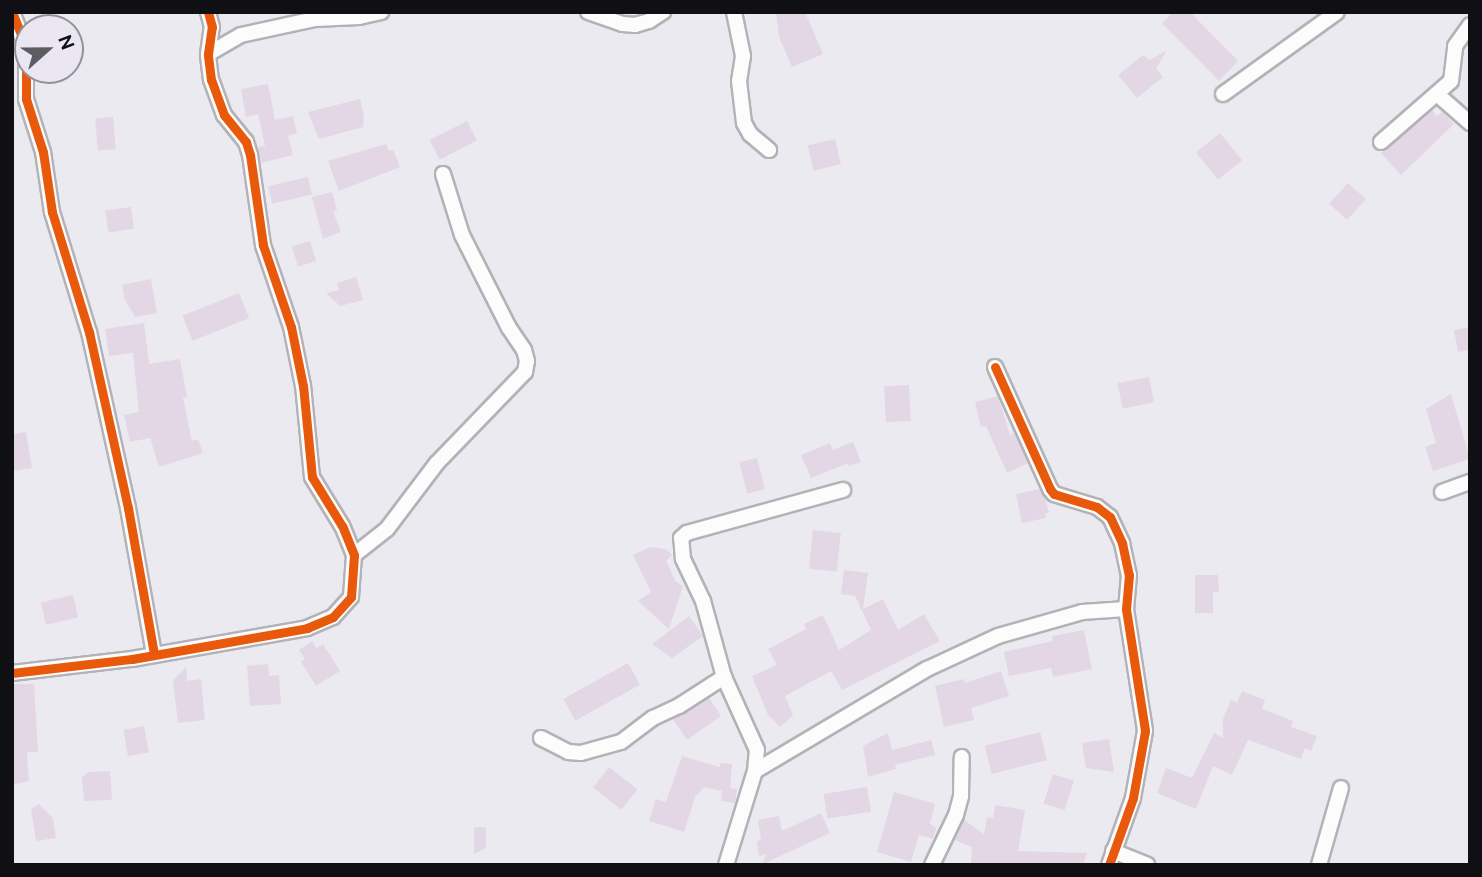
<!DOCTYPE html>
<html>
<head>
<meta charset="utf-8">
<style>
	body { margin:0 }
	#map { position:relative; width:1482px; height:877px; overflow:hidden; background:#ebeaf0; font-family:Ubuntu,sans-serif }
	div>[style] { position:absolute }
	.building>* { inset:0; background:#e4d7e5; transform-origin:0 0 }
	.roads { filter:drop-shadow(2px 0 #b3b2b7) drop-shadow(-2px 0 #b3b2b7) drop-shadow(0 2px #b3b2b7) drop-shadow(0 -2px #b3b2b7) }
	.street>* { height:14px; margin:-7px; padding:0 7px; transform-origin:7px; border-radius:7px; background:#fcfcfd }
	.cycleway>* { height:9px; margin:-4.5px; padding:0 4.5px; transform-origin:4.5px; border-radius:4.5px; background:#e8590c }
	span { translate:-50% -50%; white-space:nowrap; text-align:center; line-height:1.15; -webkit-text-stroke:5px #eae7f3; paint-order:stroke }
	.frame { position:absolute; inset:0; border:14px solid #100f13; pointer-events:none }
	.north { position:absolute; left:14px; top:14px; width:70px; height:70px; box-sizing:border-box; background:#eae7f3; border:2px solid #939199; border-radius:50%; rotate:69deg; font-size:19px; font-weight:700; line-height:28px; text-align:center; color:#100f13 }
	.north::after { content:''; display:block; margin:auto; width:24px; height:32px; background:#5d5c60; clip-path:polygon(50% 0,100% 100%,50% 72%,0 100%) }
</style>
</head>
<body>
<div id="map">
	<div class="building">
		<i style="clip-path:polygon(776px 12px,805px 12px,823px 54px,792px 67px,779px 37px)"></i>
		<i style="clip-path:polygon(1173px 12px,1190px 12px,1238px 61px,1219px 81px,1162px 23px)"></i>
		<i style="clip-path:polygon(1167px 50px,1156px 69px,1163px 77px,1137px 98px,1118px 75px,1143px 55px,1150px 60px)"></i>
		<i style="clip-path:polygon(268px 84px,275px 120px,293px 116px,297px 133px,288px 136px,293px 155px,261px 163px,258px 147px,265px 146px,258px 114px,246px 117px,241px 89px)"></i>
		<i style="clip-path:polygon(360px 99px,364px 116px,363px 127px,319px 139px,308px 112px)"></i>
		<i style="clip-path:polygon(1432px 110px,1437px 116px,1442px 112px,1454px 124px,1401px 175px,1381px 153px)"></i>
		<i style="left:113px;top:117px;width:32px;height:18px;rotate:85deg"></i>
		<i style="left:467px;top:121px;width:22px;height:42px;rotate:63deg"></i>
		<i style="left:1220px;top:133px;width:35px;height:31px;rotate:51deg"></i>
		<i style="left:835px;top:139px;width:26px;height:28px;rotate:77deg"></i>
		<i style="clip-path:polygon(386px 144px,389px 151px,393px 149px,400px 167px,339px 191px,328px 161px)"></i>
		<i style="left:308px;top:177px;width:18px;height:41px;rotate:77deg"></i>
		<i style="left:1348px;top:183px;width:24px;height:28px;rotate:42deg"></i>
		<i style="clip-path:polygon(332px 192px,337px 210px,333px 211px,341px 232px,323px 239px,312px 197px)"></i>
		<i style="left:131px;top:207px;width:22px;height:26px;rotate:82deg"></i>
		<i style="left:310px;top:241px;width:21px;height:19px;rotate:73deg"></i>
		<i style="clip-path:polygon(356px 277px,363px 300px,340px 306px,326px 293px,339px 290px,337px 283px)"></i>
		<i style="clip-path:polygon(151px 279px,157px 313px,135px 317px,125px 300px,122px 285px)"></i>
		<i style="left:239px;top:293px;width:27px;height:61px;rotate:68deg"></i>
		<i style="clip-path:polygon(144px 323px,149px 364px,180px 359px,187px 397px,183px 398px,192px 441px,198px 439px,203px 453px,159px 467px,150px 438px,130px 442px,124px 415px,139px 412px,133px 353px,109px 356px,105px 329px)"></i>
		<i style="clip-path:polygon(1470px 327px,1470px 350px,1458px 352px,1454px 330px)"></i>
		<i style="left:1149px;top:377px;width:26px;height:32px;rotate:79deg"></i>
		<i style="left:909px;top:385px;width:36px;height:25px;rotate:87deg"></i>
		<i style="clip-path:polygon(1451px 394px,1470px 459px,1433px 471px,1425px 447px,1436px 443px,1426px 409px)"></i>
		<i style="clip-path:polygon(998px 396px,1010px 435px,1014px 433px,1028px 463px,1007px 473px,986px 426px,981px 427px,975px 402px)"></i>
		<i style="clip-path:polygon(26px 432px,32px 468px,12px 471px,12px 434px)"></i>
		<i style="clip-path:polygon(853px 442px,861px 462px,849px 466px,848px 463px,811px 478px,801px 455px,830px 443px,833px 450px)"></i>
		<i style="left:757px;top:458px;width:32px;height:18px;rotate:76deg"></i>
		<i style="clip-path:polygon(1039px 489px,1045px 499px,1049px 513px,1045px 513px,1046px 518px,1022px 523px,1016px 494px)"></i>
		<i style="left:813px;top:530px;width:28px;height:39px;rotate:6deg"></i>
		<i style="clip-path:polygon(650px 547px,666px 549px,672px 555px,666px 561px,676px 582px,683px 586px,669px 629px,638px 601px,651px 592px,633px 555px)"></i>
		<i style="clip-path:polygon(844px 570px,868px 573px,863px 609px,883px 599px,898px 630px,924px 614px,940px 641px,842px 690px,831px 671px,785px 696px,793px 715px,780px 727px,768px 715px,752px 676px,777px 665px,768px 649px,806px 629px,804px 624px,823px 615px,839px 650px,871px 630px,855px 596px,841px 594px)"></i>
		<i style="clip-path:polygon(1195px 575px,1218px 575px,1219px 592px,1213px 592px,1213px 613px,1195px 613px)"></i>
		<i style="left:73px;top:595px;width:23px;height:33px;rotate:77deg"></i>
		<i style="clip-path:polygon(689px 616px,703px 636px,672px 658px,652px 644px)"></i>
		<i style="clip-path:polygon(1084px 630px,1092px 669px,1053px 677px,1051px 668px,1009px 676px,1004px 652px,1053px 641px,1052px 636px)"></i>
		<i style="clip-path:polygon(312px 641px,316px 648px,323px 644px,340px 671px,316px 686px,301px 662px,305px 659px,299px 650px)"></i>
		<i style="left:628px;top:663px;width:25px;height:74px;rotate:61deg"></i>
		<i style="clip-path:polygon(268px 664px,269px 676px,279px 675px,281px 704px,250px 706px,247px 666px)"></i>
		<i style="clip-path:polygon(186px 667px,187px 681px,201px 679px,205px 720px,178px 723px,173px 680px)"></i>
		<i style="clip-path:polygon(1001px 671px,1009px 696px,971px 708px,974px 720px,944px 727px,935px 686px,964px 679px,965px 683px)"></i>
		<i style="clip-path:polygon(12px 684px,34px 684px,38px 752px,27px 752px,29px 781px,12px 785px)"></i>
		<i style="clip-path:polygon(1242px 691px,1265px 700px,1262px 709px,1293px 721px,1291px 727px,1317px 736px,1311px 751px,1305px 748px,1301px 759px,1248px 740px,1232px 775px,1213px 766px,1196px 809px,1157px 793px,1166px 768px,1192px 778px,1214px 733px,1223px 738px,1223px 719px,1231px 700px,1237px 703px)"></i>
		<i style="clip-path:polygon(709px 698px,721px 716px,687px 740px,673px 719px)"></i>
		<i style="left:144px;top:726px;width:27px;height:21px;rotate:80deg"></i>
		<i style="left:1040px;top:732px;width:29px;height:57px;rotate:76deg"></i>
		<i style="clip-path:polygon(888px 733px,892px 750px,931px 740px,935px 755px,895px 765px,896px 769px,868px 777px,863px 746px)"></i>
		<i style="clip-path:polygon(1109px 739px,1114px 772px,1086px 768px,1082px 743px)"></i>
		<i style="clip-path:polygon(682px 756px,720px 767px,720px 763px,732px 764px,730px 788px,737px 789px,735px 803px,721px 801px,722px 791px,704px 787px,695px 797px,684px 832px,649px 821px,656px 799px,666px 802px)"></i>
		<i style="left:609px;top:767px;width:36px;height:26px;rotate:38deg"></i>
		<i style="clip-path:polygon(110px 771px,112px 800px,84px 801px,82px 777px,89px 772px)"></i>
		<i style="left:1053px;top:774px;width:22px;height:31px;rotate:18deg"></i>
		<i style="left:867px;top:787px;width:25px;height:44px;rotate:81deg"></i>
		<i style="clip-path:polygon(894px 792px,935px 804px,930px 824px,936px 828px,933px 839px,919px 835px,911px 862px,877px 852px)"></i>
		<i style="clip-path:polygon(39px 804px,53px 818px,56px 838px,36px 841px,31px 809px)"></i>
		<i style="clip-path:polygon(995px 805px,1025px 810px,1018px 851px,1087px 853px,1083px 865px,971px 865px,972px 847px,955px 840px,964px 820px,984px 834px,987px 817px,993px 818px)"></i>
		<i style="clip-path:polygon(821px 813px,830px 833px,763px 864px,766px 854px,759px 856px,757px 842px,761px 839px,758px 820px,779px 816px,782px 831px)"></i>
		<i style="clip-path:polygon(474px 827px,486px 827px,486px 848px,474px 854px)"></i>
	</div>
	<div class="roads">
		<div class="street">
			<i style="left:12px;top:12px;width:38px;rotate:68deg"></i>
			<i style="left:26px;top:47px;width:52px;rotate:90deg"></i>
			<i style="left:26px;top:99px;width:56px;rotate:72.2deg"></i>
			<i style="left:43px;top:152px;width:61px;rotate:81.5deg"></i>
			<i style="left:52px;top:212px;width:126px;rotate:72.9deg"></i>
			<i style="left:89px;top:332px;width:180px;rotate:77.5deg"></i>
			<i style="left:128px;top:508px;width:148px;rotate:79.9deg"></i>
			<i style="left:588px;top:12px;width:37px;rotate:19deg"></i>
			<i style="left:623px;top:24px;width:12px;rotate:5deg"></i>
			<i style="left:635px;top:25px;width:15px;rotate:-16deg"></i>
			<i style="left:649px;top:21px;width:17px;rotate:-33deg"></i>
			<i style="left:734px;top:12px;width:45px;rotate:78.4deg"></i>
			<i style="left:743px;top:56px;width:25px;rotate:99deg"></i>
			<i style="left:739px;top:81px;width:42px;rotate:83.2deg"></i>
			<i style="left:744px;top:123px;width:13px;rotate:61deg"></i>
			<i style="left:750px;top:134px;width:25px;rotate:40deg"></i>
			<i style="left:208px;top:54px;width:38px;rotate:-30deg"></i>
			<i style="left:241px;top:35px;width:76px;rotate:-12.2deg"></i>
			<i style="left:315px;top:19px;width:44px;rotate:-2.6deg"></i>
			<i style="left:359px;top:17px;width:23px;rotate:-13deg"></i>
			<i style="left:1223px;top:94px;width:140px;rotate:-35.7deg"></i>
			<i style="left:1438px;top:95px;width:43px;rotate:41.2deg"></i>
			<i style="left:1381px;top:142px;width:93px;rotate:-41.1deg"></i>
			<i style="left:1451px;top:81px;width:35px;rotate:-83deg"></i>
			<i style="left:1455px;top:46px;width:26px;rotate:-54deg"></i>
			<i style="left:995px;top:367px;width:134px;rotate:65.7deg"></i>
			<i style="left:1050px;top:489px;width:6px;rotate:51deg"></i>
			<i style="left:1054px;top:494px;width:45px;rotate:16.8deg"></i>
			<i style="left:1097px;top:507px;width:16px;rotate:38deg"></i>
			<i style="left:1110px;top:517px;width:29px;rotate:65deg"></i>
			<i style="left:1122px;top:543px;width:33px;rotate:78deg"></i>
			<i style="left:1129px;top:575px;width:34px;rotate:95deg"></i>
			<i style="left:1126px;top:609px;width:123px;rotate:81.1deg"></i>
			<i style="left:1145px;top:731px;width:68px;rotate:100.2deg"></i>
			<i style="left:1133px;top:798px;width:71px;rotate:109.7deg"></i>
			<i style="left:1442px;top:492px;width:30px;rotate:-20deg"></i>
			<i style="left:354px;top:555px;width:42px;rotate:-38.2deg"></i>
			<i style="left:387px;top:529px;width:83px;rotate:-52.9deg"></i>
			<i style="left:437px;top:463px;width:127px;rotate:-46deg"></i>
			<i style="left:525px;top:372px;width:11px;rotate:-80deg"></i>
			<i style="left:527px;top:361px;width:11px;rotate:-105deg"></i>
			<i style="left:524px;top:350px;width:27px;rotate:-124deg"></i>
			<i style="left:509px;top:328px;width:104px;rotate:-116.8deg"></i>
			<i style="left:462px;top:235px;width:64px;rotate:-107.3deg"></i>
			<i style="left:12px;top:673px;width:121px;rotate:-6.7deg"></i>
			<i style="left:132px;top:659px;width:178px;rotate:-10deg"></i>
			<i style="left:307px;top:628px;width:28px;rotate:-23deg"></i>
			<i style="left:333px;top:617px;width:27px;rotate:-48deg"></i>
			<i style="left:351px;top:597px;width:42px;rotate:-85.9deg"></i>
			<i style="left:354px;top:555px;width:31px;rotate:-112deg"></i>
			<i style="left:342px;top:526px;width:57px;rotate:-121.5deg"></i>
			<i style="left:312px;top:477px;width:91px;rotate:-95.6deg"></i>
			<i style="left:303px;top:386px;width:60px;rotate:-101.5deg"></i>
			<i style="left:291px;top:327px;width:87px;rotate:-108.9deg"></i>
			<i style="left:263px;top:245px;width:91px;rotate:-98.2deg"></i>
			<i style="left:250px;top:155px;width:14px;rotate:-107deg"></i>
			<i style="left:246px;top:142px;width:35px;rotate:-129deg"></i>
			<i style="left:224px;top:115px;width:37px;rotate:-110deg"></i>
			<i style="left:211px;top:80px;width:26px;rotate:-97deg"></i>
			<i style="left:208px;top:54px;width:27px;rotate:-82deg"></i>
			<i style="left:212px;top:27px;width:16px;rotate:-105deg"></i>
			<i style="left:541px;top:738px;width:30px;rotate:27deg"></i>
			<i style="left:568px;top:752px;width:13px;rotate:4deg"></i>
			<i style="left:581px;top:753px;width:41px;rotate:-15.4deg"></i>
			<i style="left:621px;top:742px;width:40px;rotate:-37deg"></i>
			<i style="left:653px;top:718px;width:29px;rotate:-25deg"></i>
			<i style="left:679px;top:706px;width:54px;rotate:-32.8deg"></i>
			<i style="left:755px;top:771px;width:200px;rotate:-30.7deg"></i>
			<i style="left:927px;top:669px;width:78px;rotate:-24.9deg"></i>
			<i style="left:998px;top:636px;width:87px;rotate:-15.9deg"></i>
			<i style="left:1082px;top:612px;width:44px;rotate:-3.9deg"></i>
			<i style="left:1113px;top:851px;width:37px;rotate:22deg"></i>
			<i style="left:726px;top:865px;width:98px;rotate:-72.9deg"></i>
			<i style="left:755px;top:771px;width:21px;rotate:-85deg"></i>
			<i style="left:757px;top:750px;width:80px;rotate:-114.3deg"></i>
			<i style="left:724px;top:677px;width:79px;rotate:-105.4deg"></i>
			<i style="left:703px;top:601px;width:47px;rotate:-115.5deg"></i>
			<i style="left:683px;top:559px;width:21px;rotate:-95deg"></i>
			<i style="left:681px;top:538px;width:8px;rotate:-40deg"></i>
			<i style="left:687px;top:533px;width:162px;rotate:-15.4deg"></i>
			<i style="left:932px;top:865px;width:55px;rotate:-64.4deg"></i>
			<i style="left:956px;top:815px;width:20px;rotate:-75deg"></i>
			<i style="left:961px;top:796px;width:39px;rotate:-89deg"></i>
			<i style="left:1319px;top:865px;width:80px;rotate:-74.1deg"></i>
		</div>
	</div>
	<div class="cycleway">
		<i style="left:12px;top:12px;width:38px;rotate:68deg"></i>
		<i style="left:26px;top:47px;width:52px;rotate:90deg"></i>
		<i style="left:26px;top:99px;width:56px;rotate:72.2deg"></i>
		<i style="left:43px;top:152px;width:61px;rotate:81.5deg"></i>
		<i style="left:52px;top:212px;width:126px;rotate:72.9deg"></i>
		<i style="left:89px;top:332px;width:180px;rotate:77.5deg"></i>
		<i style="left:128px;top:508px;width:148px;rotate:79.9deg"></i>
		<i style="left:995px;top:367px;width:134px;rotate:65.7deg"></i>
		<i style="left:1050px;top:489px;width:6px;rotate:51deg"></i>
		<i style="left:1054px;top:494px;width:45px;rotate:16.8deg"></i>
		<i style="left:1097px;top:507px;width:16px;rotate:38deg"></i>
		<i style="left:1110px;top:517px;width:29px;rotate:65deg"></i>
		<i style="left:1122px;top:543px;width:33px;rotate:78deg"></i>
		<i style="left:1129px;top:575px;width:34px;rotate:95deg"></i>
		<i style="left:1126px;top:609px;width:123px;rotate:81.1deg"></i>
		<i style="left:1145px;top:731px;width:68px;rotate:100.2deg"></i>
		<i style="left:1133px;top:798px;width:71px;rotate:109.7deg"></i>
		<i style="left:12px;top:673px;width:121px;rotate:-6.7deg"></i>
		<i style="left:132px;top:659px;width:178px;rotate:-10deg"></i>
		<i style="left:307px;top:628px;width:28px;rotate:-23deg"></i>
		<i style="left:333px;top:617px;width:27px;rotate:-48deg"></i>
		<i style="left:351px;top:597px;width:42px;rotate:-85.9deg"></i>
		<i style="left:354px;top:555px;width:31px;rotate:-112deg"></i>
		<i style="left:342px;top:526px;width:57px;rotate:-121.5deg"></i>
		<i style="left:312px;top:477px;width:91px;rotate:-95.6deg"></i>
		<i style="left:303px;top:386px;width:60px;rotate:-101.5deg"></i>
		<i style="left:291px;top:327px;width:87px;rotate:-108.9deg"></i>
		<i style="left:263px;top:245px;width:91px;rotate:-98.2deg"></i>
		<i style="left:250px;top:155px;width:14px;rotate:-107deg"></i>
		<i style="left:246px;top:142px;width:35px;rotate:-129deg"></i>
		<i style="left:224px;top:115px;width:37px;rotate:-110deg"></i>
		<i style="left:211px;top:80px;width:26px;rotate:-97deg"></i>
		<i style="left:208px;top:54px;width:27px;rotate:-82deg"></i>
		<i style="left:212px;top:27px;width:16px;rotate:-105deg"></i>
	</div>
	<div class="frame"></div>
	<div class="north">N</div>
</div>
</body>
</html>
